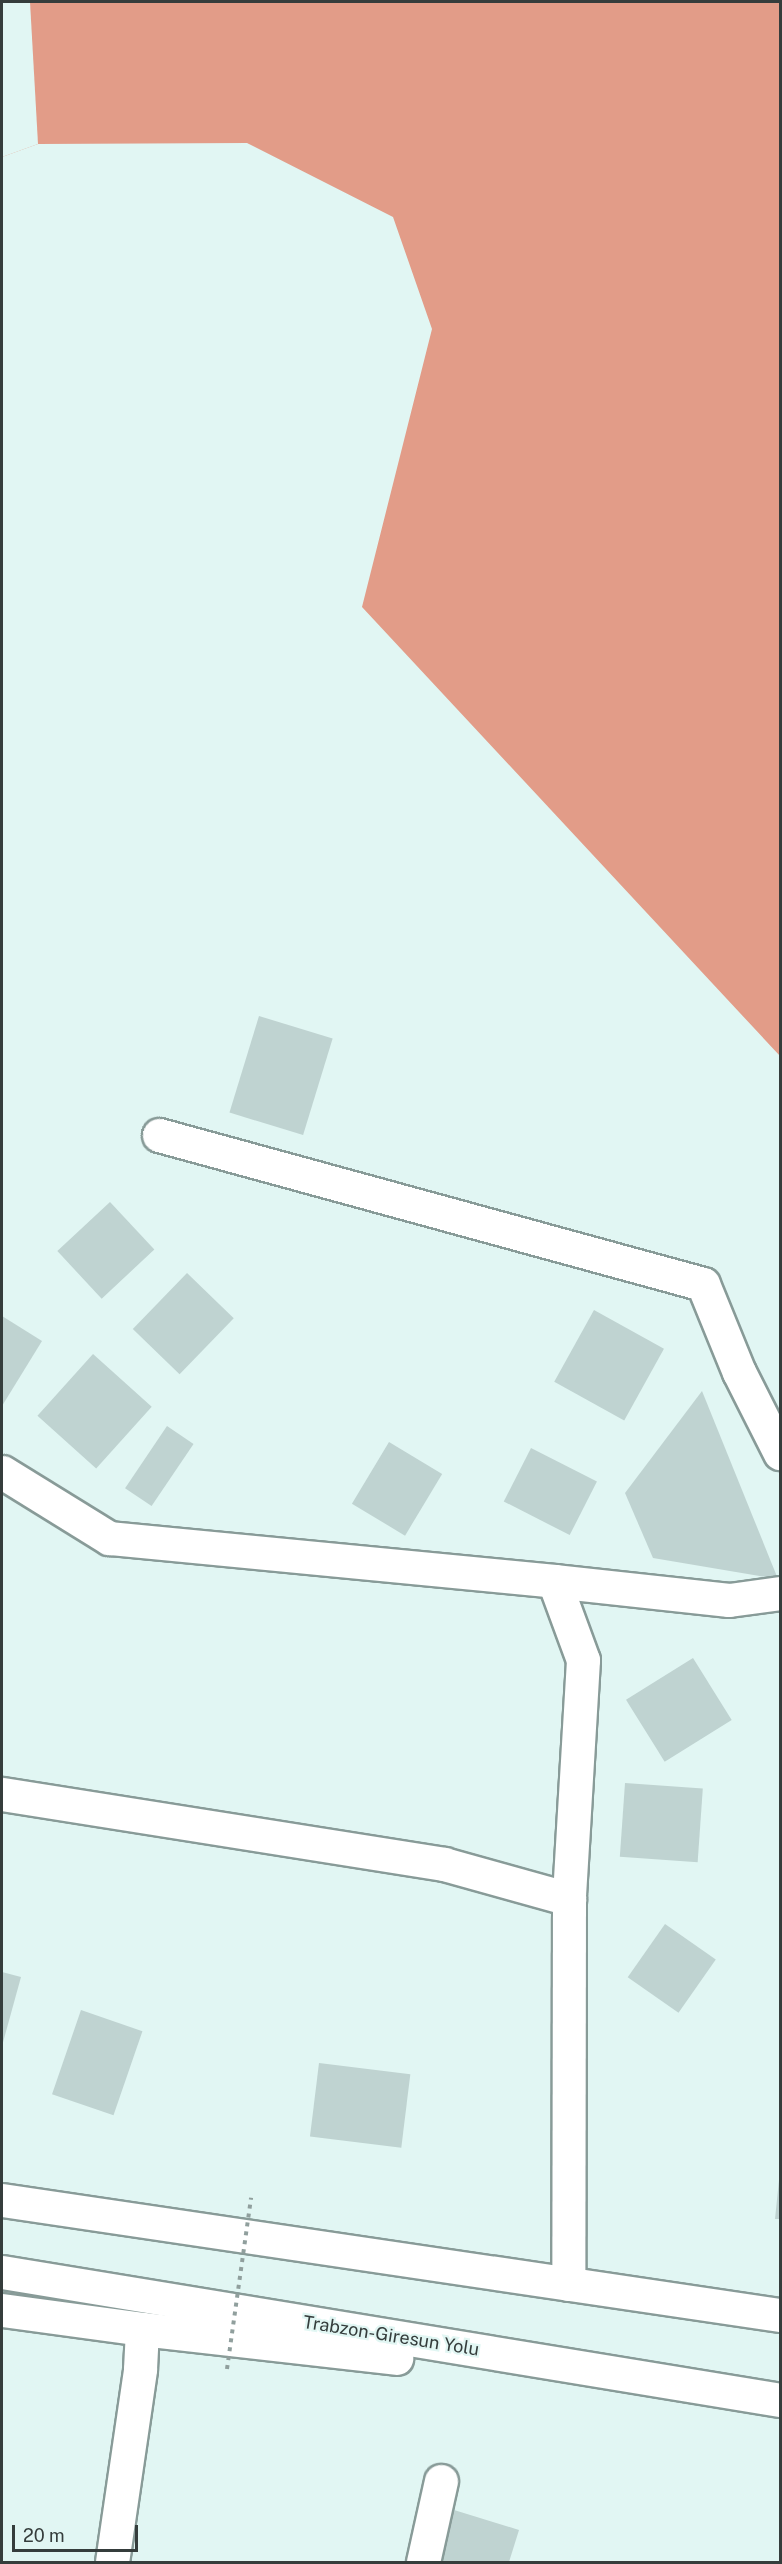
<!DOCTYPE html>
<html>
<head>
<meta charset="utf-8">
<style>
	body { margin:0 }
	#map { position:relative; width:782px; height:2564px; overflow:hidden; background:#e1f6f3; font-family:"Public Sans",sans-serif }
	div>[style] { position:absolute }
	.water>* { inset:0; background:#e29c88 }
	.pier>* { inset:0; background:#e1f6f3 }
	.building>* { inset:0; background:#bfd3d1; transform-origin:0 0 }
	.roads { filter:drop-shadow(2px 0 #889b98) drop-shadow(-2px 0 #889b98) drop-shadow(0 2px #889b98) drop-shadow(0 -2px #889b98) }
	.street>* { height:33px; margin:-16.5px; padding:0 16.5px; transform-origin:16.5px; border-radius:16.5px; background:#fff }
	.highway>* { height:33px; margin:-16.5px; padding:0 16.5px; transform-origin:16.5px; border-radius:16.5px; background:#fff }
	.path-bridge>* { height:4px; margin-top:-2px; transform-origin:0; background:repeating-linear-gradient(90deg,#909f9d 0 4.5px,transparent 0 9px) }
	span { translate:-50% -50%; white-space:nowrap; text-align:center; line-height:1.15; -webkit-text-stroke:4.5px #e1f6f3; paint-order:stroke }
	.street-label { font-size:18px; color:#353d3c }
	.frame { position:absolute; inset:0; border:3px solid #353d3c; pointer-events:none }
	.scale { position:absolute; left:12px; top:2525px; width:126px; height:27px; box-sizing:border-box; border:3px solid #353d3c; border-top:0; padding-left:8px; font-size:18px; line-height:21px; white-space:nowrap; color:#353d3c; -webkit-text-stroke:4px #e1f6f3; paint-order:stroke }
</style>
</head>
<body>
<div id="map">
	<div class="water">
		<i style="clip-path:polygon(2px 2px,780px 2px,780px 1056px,362px 607px,432px 329px,393px 217px,247px 143px,38px 144px,2px 157px)"></i>
	</div>
	<div class="pier">
		<i style="clip-path:polygon(2px 2px,30px 2px,38px 144px,2px 157px)"></i>
	</div>
	<div class="building">
		<i style="left:259px;top:1016px;width:77px;height:101px;rotate:17deg"></i>
		<i style="left:110px;top:1202px;width:65px;height:72px;rotate:47deg"></i>
		<i style="left:187px;top:1273px;width:65px;height:78px;rotate:44deg"></i>
		<i style="left:594px;top:1310px;width:80px;height:82px;rotate:29deg"></i>
		<i style="clip-path:polygon(2px 1316px,42px 1341px,2px 1406px)"></i>
		<i style="left:93px;top:1354px;width:79px;height:83px;rotate:42deg"></i>
		<i style="clip-path:polygon(702px 1391px,778px 1579px,653px 1558px,625px 1493px)"></i>
		<i style="left:167px;top:1426px;width:32px;height:75px;rotate:34deg"></i>
		<i style="left:389px;top:1442px;width:62px;height:72px;rotate:31deg"></i>
		<i style="left:531px;top:1448px;width:74px;height:60px;rotate:27deg"></i>
		<i style="left:693px;top:1658px;width:73px;height:79px;rotate:58deg"></i>
		<i style="left:625px;top:1783px;width:78px;height:74px;rotate:4deg"></i>
		<i style="left:665px;top:1924px;width:62px;height:65px;rotate:35deg"></i>
		<i style="clip-path:polygon(2px 1972px,21px 1977px,2px 2046px)"></i>
		<i style="left:81px;top:2010px;width:65px;height:89px;rotate:19deg"></i>
		<i style="left:319px;top:2063px;width:92px;height:74px;rotate:7deg"></i>
		<i style="clip-path:polygon(779px 2180px,780px 2180px,780px 2219px,775px 2219px)"></i>
		<i style="clip-path:polygon(454px 2510px,519px 2530px,509px 2562px,438px 2562px)"></i>
	</div>
	<div class="roads">
		<div class="street">
			<i style="left:159px;top:1135px;width:564px;rotate:15.32deg"></i>
			<i style="left:703px;top:1284px;width:95px;rotate:67.8deg"></i>
			<i style="left:739px;top:1372px;width:91px;rotate:63.2deg"></i>
			<i style="left:2px;top:1472px;width:126px;rotate:31.7deg"></i>
			<i style="left:109px;top:1538px;width:447px;rotate:5.5deg"></i>
			<i style="left:554px;top:1581px;width:84px;rotate:69.8deg"></i>
			<i style="left:583px;top:1660px;width:239px;rotate:93.4deg"></i>
			<i style="left:569px;top:1899px;width:385px;rotate:90.1deg"></i>
			<i style="left:554px;top:1581px;width:176px;rotate:6.2deg"></i>
			<i style="left:729px;top:1600px;width:51px;rotate:-7.8deg"></i>
			<i style="left:2px;top:1794px;width:448px;rotate:9deg"></i>
			<i style="left:444px;top:1864px;width:130px;rotate:15.6deg"></i>
			<i style="left:112px;top:2562px;width:195px;rotate:-81.7deg"></i>
			<i style="left:140px;top:2369px;width:40px;rotate:-87.1deg"></i>
			<i style="left:423px;top:2562px;width:83px;rotate:-77.5deg"></i>
		</div>
		<div class="highway">
			<i style="left:2px;top:2200px;width:786px;rotate:8.41deg"></i>
			<i style="left:2px;top:2272px;width:788px;rotate:9.34deg"></i>
			<i style="left:2px;top:2310px;width:141px;rotate:7.7deg"></i>
			<i style="left:142px;top:2329px;width:256px;rotate:6.5deg"></i>
		</div>
	</div>
	<div class="path-bridge">
		<i style="left:227px;top:2369px;width:173px;rotate:-82deg"></i>
	</div>
	<div class="street-label">
		<span style="left:391px;top:2336px;rotate:9deg">Trabzon-Giresun Yolu</span>
	</div>
	<div class="frame"></div>
	<div class="scale">20 m</div>
</div>
</body>
</html>
